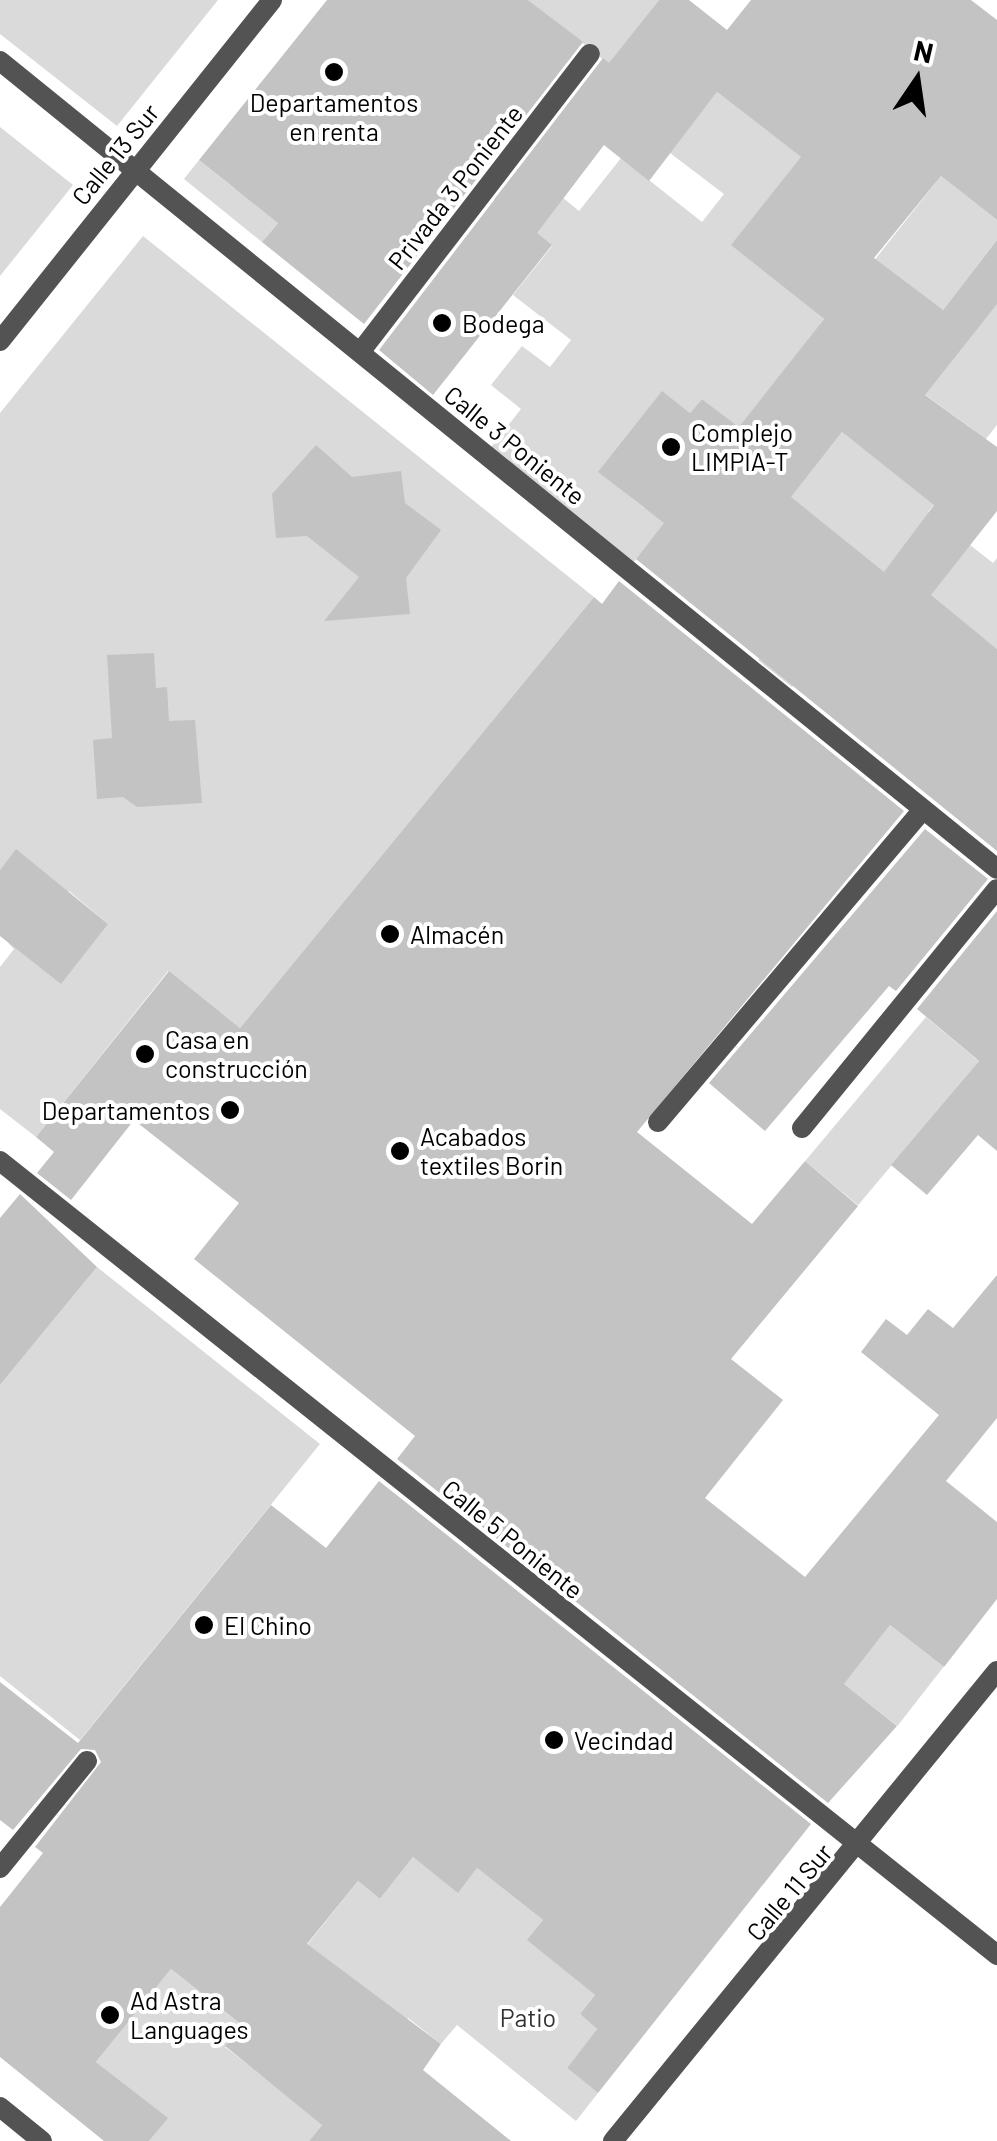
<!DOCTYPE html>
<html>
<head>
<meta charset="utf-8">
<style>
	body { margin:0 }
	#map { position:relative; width:997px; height:2141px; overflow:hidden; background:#fff; font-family:Barlow,sans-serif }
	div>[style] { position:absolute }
	.green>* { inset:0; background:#dadada; transform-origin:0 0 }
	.building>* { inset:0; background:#c3c3c3 }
	.minor>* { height:20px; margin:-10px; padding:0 10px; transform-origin:10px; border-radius:10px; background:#535353 }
	.tertiary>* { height:20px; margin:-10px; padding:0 10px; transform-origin:10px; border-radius:10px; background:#535353 }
	.dots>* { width:28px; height:28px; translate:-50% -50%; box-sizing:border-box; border:5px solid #fff; border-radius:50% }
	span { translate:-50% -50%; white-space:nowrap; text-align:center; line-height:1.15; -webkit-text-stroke:8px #fff; paint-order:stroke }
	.poi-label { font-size:25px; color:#000 }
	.left { translate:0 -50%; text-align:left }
	.right { translate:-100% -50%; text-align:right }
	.street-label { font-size:25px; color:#000 }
	.park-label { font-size:25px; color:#313131 }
	.north { position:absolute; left:867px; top:30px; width:100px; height:100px; -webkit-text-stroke:8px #fff; paint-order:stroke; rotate:13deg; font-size:28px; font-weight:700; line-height:40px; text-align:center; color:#000 }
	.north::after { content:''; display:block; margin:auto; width:35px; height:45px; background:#000; clip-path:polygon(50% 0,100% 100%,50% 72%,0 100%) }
</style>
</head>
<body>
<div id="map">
	<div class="green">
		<i style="clip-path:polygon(0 0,218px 0,117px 126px,0 34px)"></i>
		<i style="clip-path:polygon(528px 0,659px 0,609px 64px)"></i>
		<i style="clip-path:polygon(265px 78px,344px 140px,349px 134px,373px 154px,359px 172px,395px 201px,412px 180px,428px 192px,420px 203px,440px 218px,416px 248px,320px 172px,262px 242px,184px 179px,199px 160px,235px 189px,241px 182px,253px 190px,277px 168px,272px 163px,284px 148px,301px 161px,313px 147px,299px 135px,307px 124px,258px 86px)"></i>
		<i style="clip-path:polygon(717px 92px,822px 173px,732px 245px,824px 319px,740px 428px,702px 399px,690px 413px,662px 392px,599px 472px,644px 508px,677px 507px,633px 563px,491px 447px,521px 409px,491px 385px,522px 346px,550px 367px,571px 340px,513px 295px,552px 246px,494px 199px,522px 164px,579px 211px,621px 158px,702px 222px,724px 194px,670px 153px)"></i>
		<i style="clip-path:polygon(0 127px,73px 185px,0 276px)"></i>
		<i style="clip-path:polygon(941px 176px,997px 220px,997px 240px,943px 310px,854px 286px)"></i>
		<i style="clip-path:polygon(evenodd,143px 236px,594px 597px,240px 1028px,168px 971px,36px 1137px,0 1109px,0 967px,14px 949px,0 934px,16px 850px,0 870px,0 413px,143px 236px,69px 891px,108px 924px,27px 942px,69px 891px)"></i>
		<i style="clip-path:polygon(997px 304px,997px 425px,928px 512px,993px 563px,997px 558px,997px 649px,891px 564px,792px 687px,758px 660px,850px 545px,773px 519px,842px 432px,924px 496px,975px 431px,894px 372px)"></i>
		<i style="left:926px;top:1017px;width:69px;height:188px;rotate:40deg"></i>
		<i style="clip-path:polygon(97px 1267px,320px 1444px,80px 1740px,0 1676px,0 1385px)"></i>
		<i style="left:890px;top:1625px;width:68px;height:75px;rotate:38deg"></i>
		<i style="clip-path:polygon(413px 1857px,458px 1892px,477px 1868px,543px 1920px,528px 1940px,595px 1995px,580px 2014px,597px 2029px,567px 2068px,598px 2093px,576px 2121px,457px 2025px,441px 2044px,408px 2018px,309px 2141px,149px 2141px,167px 2118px,96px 2062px,171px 1969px,242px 2025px,225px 2047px,270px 2082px,307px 1945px,358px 1881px,380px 1899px)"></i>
	</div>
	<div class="building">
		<i style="clip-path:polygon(327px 0,528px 0,583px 42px,364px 324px,262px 242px,278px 223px,199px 160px)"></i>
		<i style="clip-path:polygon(evenodd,659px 0,689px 0,727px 30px,751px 0,971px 0,997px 20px,997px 220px,941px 176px,874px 258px,943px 310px,997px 240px,997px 304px,925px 395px,997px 447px,997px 511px,931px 595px,997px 649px,997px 851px,636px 559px,664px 523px,598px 472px,662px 391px,690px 413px,702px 399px,739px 427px,824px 319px,731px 245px,801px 157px,717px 92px,649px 181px,604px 145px,537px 233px,552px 245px,433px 395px,379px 350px,603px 58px,609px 63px,659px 0,842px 432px,934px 505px,884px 572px,791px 497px,842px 432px)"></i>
		<i style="clip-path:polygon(316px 445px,352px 477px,401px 471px,405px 503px,441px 530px,406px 578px,410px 614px,324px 621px,359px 577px,307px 536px,276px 538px,272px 494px)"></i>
		<i style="clip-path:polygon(619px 581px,904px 811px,637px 1132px,752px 1224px,805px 1161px,858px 1206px,731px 1359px,783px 1400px,705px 1498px,805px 1577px,939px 1415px,861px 1352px,886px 1319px,907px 1335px,928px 1309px,953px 1328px,997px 1275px,997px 1418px,946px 1481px,997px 1522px,997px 1599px,944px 1667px,890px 1625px,844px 1684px,897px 1726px,828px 1803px,397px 1459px,415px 1436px,194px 1259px,239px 1203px,134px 1120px,71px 1200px,37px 1173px,54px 1152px,36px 1137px,169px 971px,240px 1028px,594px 597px,602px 604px)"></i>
		<i style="clip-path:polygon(154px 653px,156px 688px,167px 687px,169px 721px,195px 720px,202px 803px,137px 807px,123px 797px,97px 799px,93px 740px,112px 738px,107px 655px)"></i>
		<i style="clip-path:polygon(925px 829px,988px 879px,896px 991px,889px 986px,765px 1131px,709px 1083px)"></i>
		<i style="clip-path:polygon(16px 849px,108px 924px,61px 984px,0 936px,0 870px)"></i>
		<i style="clip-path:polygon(997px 911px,997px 1151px,978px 1135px,927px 1195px,891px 1165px,979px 1061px,917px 1009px)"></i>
		<i style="clip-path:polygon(20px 1194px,97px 1267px,0 1385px,0 1218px)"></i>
		<i style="clip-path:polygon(379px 1481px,811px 1824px,598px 2093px,567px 2068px,597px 2029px,580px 2014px,595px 1995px,527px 1940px,543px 1920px,477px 1868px,458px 1893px,413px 1857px,380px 1899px,358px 1881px,307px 1944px,441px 2044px,423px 2070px,511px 2141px,309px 2141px,322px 2125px,225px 2046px,242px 2025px,171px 1969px,96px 2062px,168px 2118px,149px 2141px,104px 2141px,0 2057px,0 1907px,43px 1853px,35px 1847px,101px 1762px,95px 1750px,81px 1749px,13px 1830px,0 1820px,0 1682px,78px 1743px,271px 1505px,326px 1548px)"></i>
	</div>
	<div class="minor">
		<i style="left:0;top:61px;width:1283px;rotate:39.02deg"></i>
		<i style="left:0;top:341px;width:436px;rotate:-51.4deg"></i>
		<i style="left:361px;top:351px;width:375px;rotate:-52.4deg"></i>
		<i style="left:658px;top:1122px;width:409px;rotate:-49.7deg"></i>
		<i style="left:802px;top:1128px;width:308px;rotate:-50.8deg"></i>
		<i style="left:0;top:1161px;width:1275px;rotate:38.53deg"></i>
		<i style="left:0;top:1868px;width:138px;rotate:-50.9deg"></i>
		<i style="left:0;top:2107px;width:54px;rotate:39deg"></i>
	</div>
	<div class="tertiary">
		<i style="left:613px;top:2141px;width:607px;rotate:-50.75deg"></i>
	</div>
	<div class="dots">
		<i style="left:334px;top:72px;background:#000"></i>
		<i style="left:442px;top:323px;background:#000"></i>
		<i style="left:671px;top:447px;background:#000"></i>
		<i style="left:390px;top:934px;background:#000"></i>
		<i style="left:145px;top:1054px;background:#000"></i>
		<i style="left:230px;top:1110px;background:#000"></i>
		<i style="left:400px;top:1151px;background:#000"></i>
		<i style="left:204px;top:1625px;background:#000"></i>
		<i style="left:554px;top:1740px;background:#000"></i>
		<i style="left:110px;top:2015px;background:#000"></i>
	</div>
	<div class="poi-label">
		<span style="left:334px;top:117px">Departamentos<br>en renta</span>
		<span class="left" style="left:462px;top:323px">Bodega</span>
		<span class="left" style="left:691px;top:447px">Complejo<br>LIMPIA-T</span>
		<span class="left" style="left:410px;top:934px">Almacén</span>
		<span class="left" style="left:165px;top:1054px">Casa en<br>construcción</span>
		<span class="right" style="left:210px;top:1110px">Departamentos</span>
		<span class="left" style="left:420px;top:1151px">Acabados<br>textiles Borin</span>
		<span class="left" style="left:224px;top:1625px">El Chino</span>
		<span class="left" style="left:574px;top:1740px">Vecindad</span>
		<span class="left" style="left:130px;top:2015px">Ad Astra<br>Languages</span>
	</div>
	<div class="street-label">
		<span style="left:115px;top:154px;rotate:-51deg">Calle 13 Sur</span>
		<span style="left:455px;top:187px;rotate:-52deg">Privada 3 Poniente</span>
		<span style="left:515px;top:445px;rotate:39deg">Calle 3 Poniente</span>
		<span style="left:513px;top:1539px;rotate:39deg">Calle 5 Poniente</span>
		<span style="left:789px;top:1892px;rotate:-50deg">Calle 11 Sur</span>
	</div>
	<div class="park-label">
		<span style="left:528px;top:2017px">Patio</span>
	</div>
	<div class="north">N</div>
</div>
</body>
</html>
